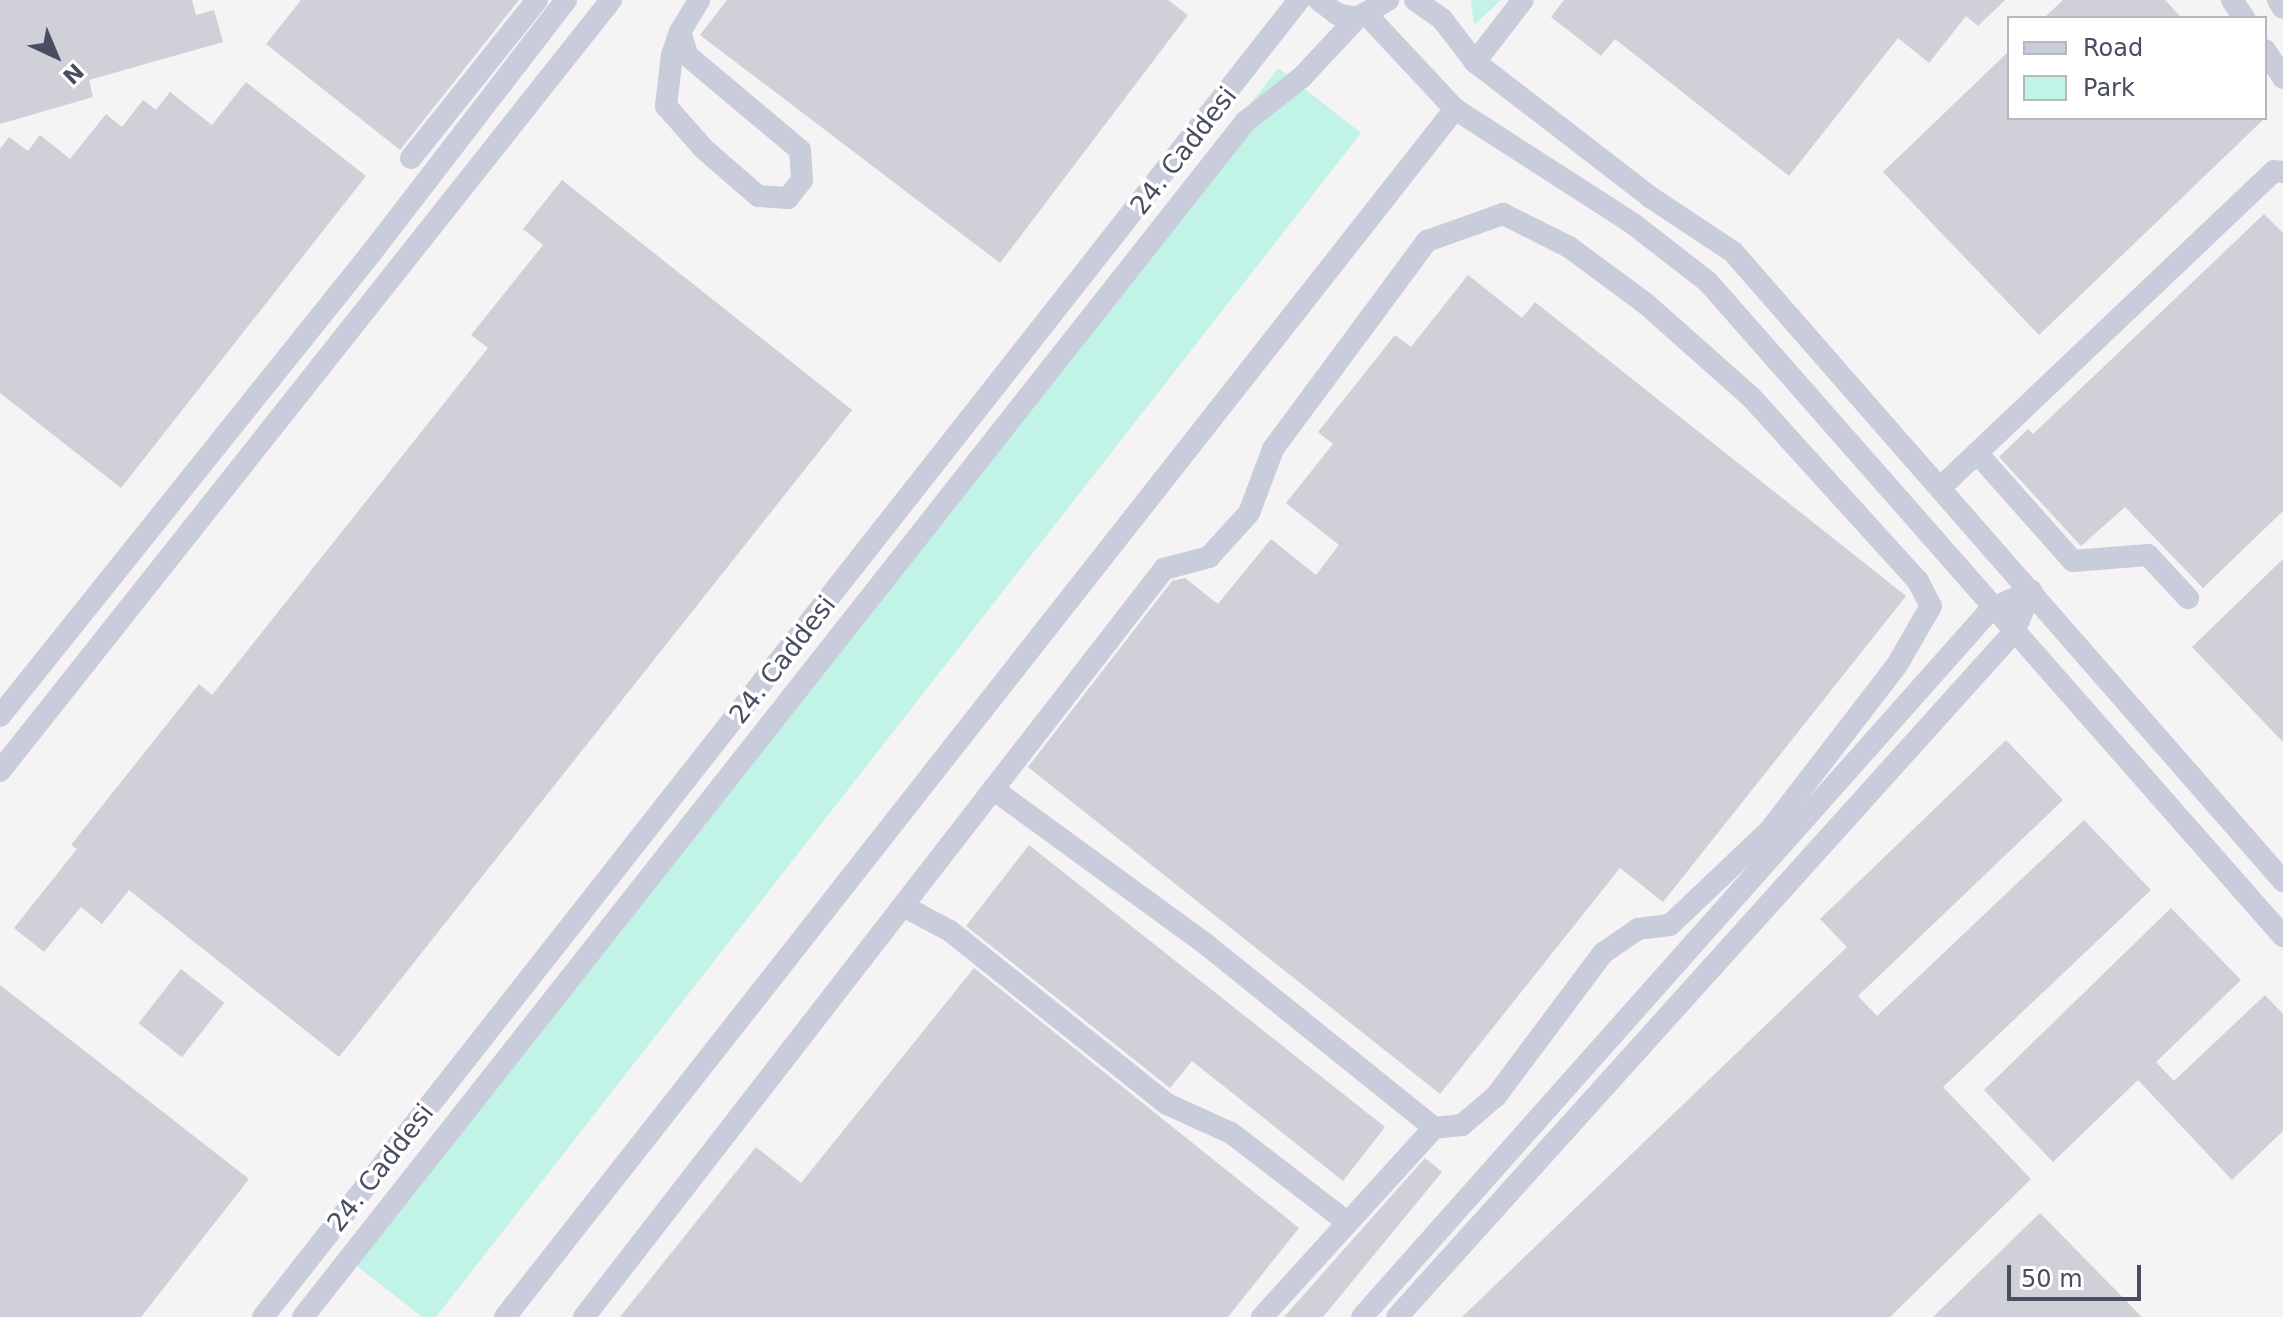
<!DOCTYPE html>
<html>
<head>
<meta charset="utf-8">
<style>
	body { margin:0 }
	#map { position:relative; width:2283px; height:1317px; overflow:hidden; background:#f5f3f3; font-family:"DejaVu Sans",sans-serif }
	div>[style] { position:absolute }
	.green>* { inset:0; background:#c1f3e6; transform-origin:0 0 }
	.building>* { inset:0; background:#cfd0d8; transform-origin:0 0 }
	.minor>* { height:22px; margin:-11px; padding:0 11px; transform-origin:11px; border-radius:11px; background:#c9ccda }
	span { translate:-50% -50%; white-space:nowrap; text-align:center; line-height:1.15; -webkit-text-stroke:7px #fff; paint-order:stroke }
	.street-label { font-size:26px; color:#494d61 }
	.legend { position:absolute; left:2007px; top:16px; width:260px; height:104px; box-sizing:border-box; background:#fff; border:2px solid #b6b8c0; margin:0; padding:10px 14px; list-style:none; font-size:24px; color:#494d61 }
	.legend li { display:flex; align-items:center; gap:16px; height:40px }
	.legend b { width:40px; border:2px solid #b6b8c0 }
	.north { position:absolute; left:16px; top:16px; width:80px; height:80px; -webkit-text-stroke:6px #fff; paint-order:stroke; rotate:136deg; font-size:22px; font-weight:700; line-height:32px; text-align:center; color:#494d61 }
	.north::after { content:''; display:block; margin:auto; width:28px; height:36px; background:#494d61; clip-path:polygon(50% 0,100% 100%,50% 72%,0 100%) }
	.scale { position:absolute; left:2007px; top:1265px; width:134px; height:36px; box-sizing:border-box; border:4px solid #494d61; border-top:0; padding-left:10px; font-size:24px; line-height:28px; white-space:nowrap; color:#494d61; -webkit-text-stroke:6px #fff; paint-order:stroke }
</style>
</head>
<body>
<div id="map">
	<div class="green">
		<i style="clip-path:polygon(1471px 0,1501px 0,1474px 25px)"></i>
		<i style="left:1361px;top:133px;width:1511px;height:105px;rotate:128deg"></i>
	</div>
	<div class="building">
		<i style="clip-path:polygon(0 0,192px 0,196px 15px,214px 10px,223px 42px,89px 80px,93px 97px,0 124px)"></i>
		<i style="clip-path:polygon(301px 0,519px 0,400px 150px,266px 44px)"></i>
		<i style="clip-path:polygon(727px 0,1168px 0,1188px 15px,1000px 263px,700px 35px)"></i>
		<i style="clip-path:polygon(1564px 0,2005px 0,1978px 26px,1966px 16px,1929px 63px,1898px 38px,1789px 176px,1615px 39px,1601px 56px,1551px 17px)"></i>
		<i style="clip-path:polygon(2063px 0,2165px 0,2182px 18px,2044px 18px)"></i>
		<i style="clip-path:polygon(2009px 51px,2009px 118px,2265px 118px,2039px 335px,1883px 172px)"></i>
		<i style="clip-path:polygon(246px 82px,366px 176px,121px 488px,0 393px,0 149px,9px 137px,28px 151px,40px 135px,70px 159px,106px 114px,122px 127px,143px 100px,156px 110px,170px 92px,212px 125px)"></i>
		<i style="clip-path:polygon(562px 180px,852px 410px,339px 1057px,129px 890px,102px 924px,81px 907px,44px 952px,14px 928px,77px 849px,71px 845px,199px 684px,212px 695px,488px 348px,471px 335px,543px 245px,523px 229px)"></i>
		<i style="clip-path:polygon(2264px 214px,2283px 233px,2283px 511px,2203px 588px,2125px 507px,2081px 546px,1999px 457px,2028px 429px,2033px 434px)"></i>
		<i style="clip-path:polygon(1468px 275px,1522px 318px,1535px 302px,1906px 596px,1663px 902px,1620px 868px,1440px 1094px,1028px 767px,1172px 581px,1185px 578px,1218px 604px,1271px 539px,1316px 575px,1339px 545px,1286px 503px,1333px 444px,1318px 432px,1395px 335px,1411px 347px)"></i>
		<i style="clip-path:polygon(2283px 559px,2283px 742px,2192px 647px)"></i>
		<i style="clip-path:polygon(2006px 740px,2063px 800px,1858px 996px,1877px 1016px,2084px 820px,2151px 890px,1943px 1087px,2031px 1179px,1890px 1317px,1462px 1317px,1847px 947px,1820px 919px)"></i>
		<i style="clip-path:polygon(1029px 845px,1385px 1127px,1343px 1181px,1192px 1061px,1170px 1088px,966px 926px)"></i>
		<i style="clip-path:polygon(2171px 908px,2241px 980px,2156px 1062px,2174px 1081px,2265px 995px,2283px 1014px,2283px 1131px,2232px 1180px,2138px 1080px,2053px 1162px,1984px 1090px)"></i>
		<i style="clip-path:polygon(974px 968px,1299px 1228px,1228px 1317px,620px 1317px,756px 1147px,801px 1183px)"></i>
		<i style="left:181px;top:969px;width:55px;height:69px;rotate:38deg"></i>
		<i style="clip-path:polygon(0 985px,249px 1179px,141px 1317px,0 1317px)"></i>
		<i style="clip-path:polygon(1425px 1158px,1442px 1172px,1323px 1317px,1284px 1317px)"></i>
		<i style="clip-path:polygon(2040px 1213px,2142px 1317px,1933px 1317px)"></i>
	</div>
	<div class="minor">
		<i style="left:1319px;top:0;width:23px;rotate:38deg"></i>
		<i style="left:1337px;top:14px;width:20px;rotate:11deg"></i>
		<i style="left:1357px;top:18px;width:36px;rotate:-30deg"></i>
		<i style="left:1415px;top:0;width:33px;rotate:35deg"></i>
		<i style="left:1442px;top:19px;width:54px;rotate:52.5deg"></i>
		<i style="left:1475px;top:62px;width:221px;rotate:37.6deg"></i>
		<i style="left:1650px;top:197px;width:100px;rotate:33.5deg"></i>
		<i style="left:1733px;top:252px;width:836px;rotate:48.83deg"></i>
		<i style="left:2232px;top:0;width:22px;rotate:56deg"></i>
		<i style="left:2278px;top:0;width:9px;rotate:58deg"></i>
		<i style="left:1367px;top:15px;width:129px;rotate:46.9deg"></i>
		<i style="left:1455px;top:109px;width:211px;rotate:32.8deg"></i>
		<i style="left:1632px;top:223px;width:96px;rotate:37.8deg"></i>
		<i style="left:1708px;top:282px;width:871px;rotate:48.68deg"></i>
		<i style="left:680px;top:32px;width:25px;rotate:72deg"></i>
		<i style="left:688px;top:56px;width:146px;rotate:40deg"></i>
		<i style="left:800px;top:150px;width:30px;rotate:86deg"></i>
		<i style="left:802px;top:180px;width:23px;rotate:128deg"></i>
		<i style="left:788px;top:198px;width:30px;rotate:-176deg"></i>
		<i style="left:758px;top:196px;width:72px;rotate:-139deg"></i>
		<i style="left:704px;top:149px;width:57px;rotate:-131.5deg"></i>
		<i style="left:666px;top:106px;width:51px;rotate:-83.3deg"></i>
		<i style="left:672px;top:55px;width:24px;rotate:-71deg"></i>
		<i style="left:680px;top:32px;width:37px;rotate:-59deg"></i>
		<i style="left:2265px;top:50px;width:33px;rotate:57deg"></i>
		<i style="left:1475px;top:62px;width:78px;rotate:-52.3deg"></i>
		<i style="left:411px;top:158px;width:202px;rotate:-51.4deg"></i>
		<i style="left:1977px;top:453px;width:144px;rotate:48.4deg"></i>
		<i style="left:2073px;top:561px;width:75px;rotate:-4.6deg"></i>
		<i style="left:2148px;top:555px;width:59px;rotate:47.1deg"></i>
		<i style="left:1940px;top:488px;width:460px;rotate:-43.5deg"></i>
		<i style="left:2274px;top:171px;width:9px;rotate:6deg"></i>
		<i style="left:0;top:716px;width:595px;rotate:-51.28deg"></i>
		<i style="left:372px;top:252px;width:318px;rotate:-52.4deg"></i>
		<i style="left:0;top:771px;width:984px;rotate:-51.6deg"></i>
		<i style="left:993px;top:789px;width:266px;rotate:36.1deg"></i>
		<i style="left:1208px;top:946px;width:290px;rotate:38.8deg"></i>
		<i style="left:903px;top:906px;width:53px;rotate:28deg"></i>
		<i style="left:950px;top:931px;width:278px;rotate:38.6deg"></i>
		<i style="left:1167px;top:1104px;width:70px;rotate:24.4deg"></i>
		<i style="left:1231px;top:1133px;width:146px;rotate:37.5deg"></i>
		<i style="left:263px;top:1317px;width:1676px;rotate:-51.81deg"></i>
		<i style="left:303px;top:1317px;width:1522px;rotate:-51.75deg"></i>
		<i style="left:1245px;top:122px;width:73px;rotate:-38.3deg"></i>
		<i style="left:1302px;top:77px;width:81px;rotate:-47deg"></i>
		<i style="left:505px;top:1317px;width:1537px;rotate:-51.82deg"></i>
		<i style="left:584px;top:1317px;width:947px;rotate:-52.21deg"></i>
		<i style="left:1164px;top:569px;width:47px;rotate:-14.9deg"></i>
		<i style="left:1209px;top:557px;width:59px;rotate:-47.7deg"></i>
		<i style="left:1249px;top:513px;width:68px;rotate:-69.4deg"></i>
		<i style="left:1273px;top:449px;width:259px;rotate:-53.5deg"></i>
		<i style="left:1427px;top:241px;width:81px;rotate:-19.6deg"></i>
		<i style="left:1503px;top:214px;width:74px;rotate:26.6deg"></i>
		<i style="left:1569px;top:247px;width:94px;rotate:36.4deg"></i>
		<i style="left:1645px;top:303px;width:142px;rotate:41.6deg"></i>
		<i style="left:1751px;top:397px;width:248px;rotate:47.8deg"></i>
		<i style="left:1918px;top:581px;width:28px;rotate:63deg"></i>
		<i style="left:1931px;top:606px;width:68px;rotate:120deg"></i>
		<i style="left:1897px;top:665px;width:208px;rotate:127.6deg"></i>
		<i style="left:1770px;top:830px;width:138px;rotate:136.5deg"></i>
		<i style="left:1670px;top:925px;width:32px;rotate:173deg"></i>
		<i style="left:1638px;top:929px;width:42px;rotate:145.6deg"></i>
		<i style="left:1603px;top:953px;width:179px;rotate:126.8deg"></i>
		<i style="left:1496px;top:1096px;width:45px;rotate:139.5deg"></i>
		<i style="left:1462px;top:1125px;width:28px;rotate:174deg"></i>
		<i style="left:1434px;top:1128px;width:256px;rotate:132.3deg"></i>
		<i style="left:1362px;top:1317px;width:948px;rotate:-48.38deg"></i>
		<i style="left:1992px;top:608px;width:43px;rotate:-23.6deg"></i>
		<i style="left:1397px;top:1317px;width:922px;rotate:-47.99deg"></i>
		<i style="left:2014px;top:632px;width:44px;rotate:-67.5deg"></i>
	</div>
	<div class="street-label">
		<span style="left:1184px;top:151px;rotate:-52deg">24. Caddesi</span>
		<span style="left:783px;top:660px;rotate:-52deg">24. Caddesi</span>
		<span style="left:381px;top:1168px;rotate:-52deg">24. Caddesi</span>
	</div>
	<ul class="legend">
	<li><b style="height:10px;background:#c9ccda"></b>Road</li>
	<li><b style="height:22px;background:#c1f3e6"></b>Park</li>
	</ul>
	<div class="north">N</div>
	<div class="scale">50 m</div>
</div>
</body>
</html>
